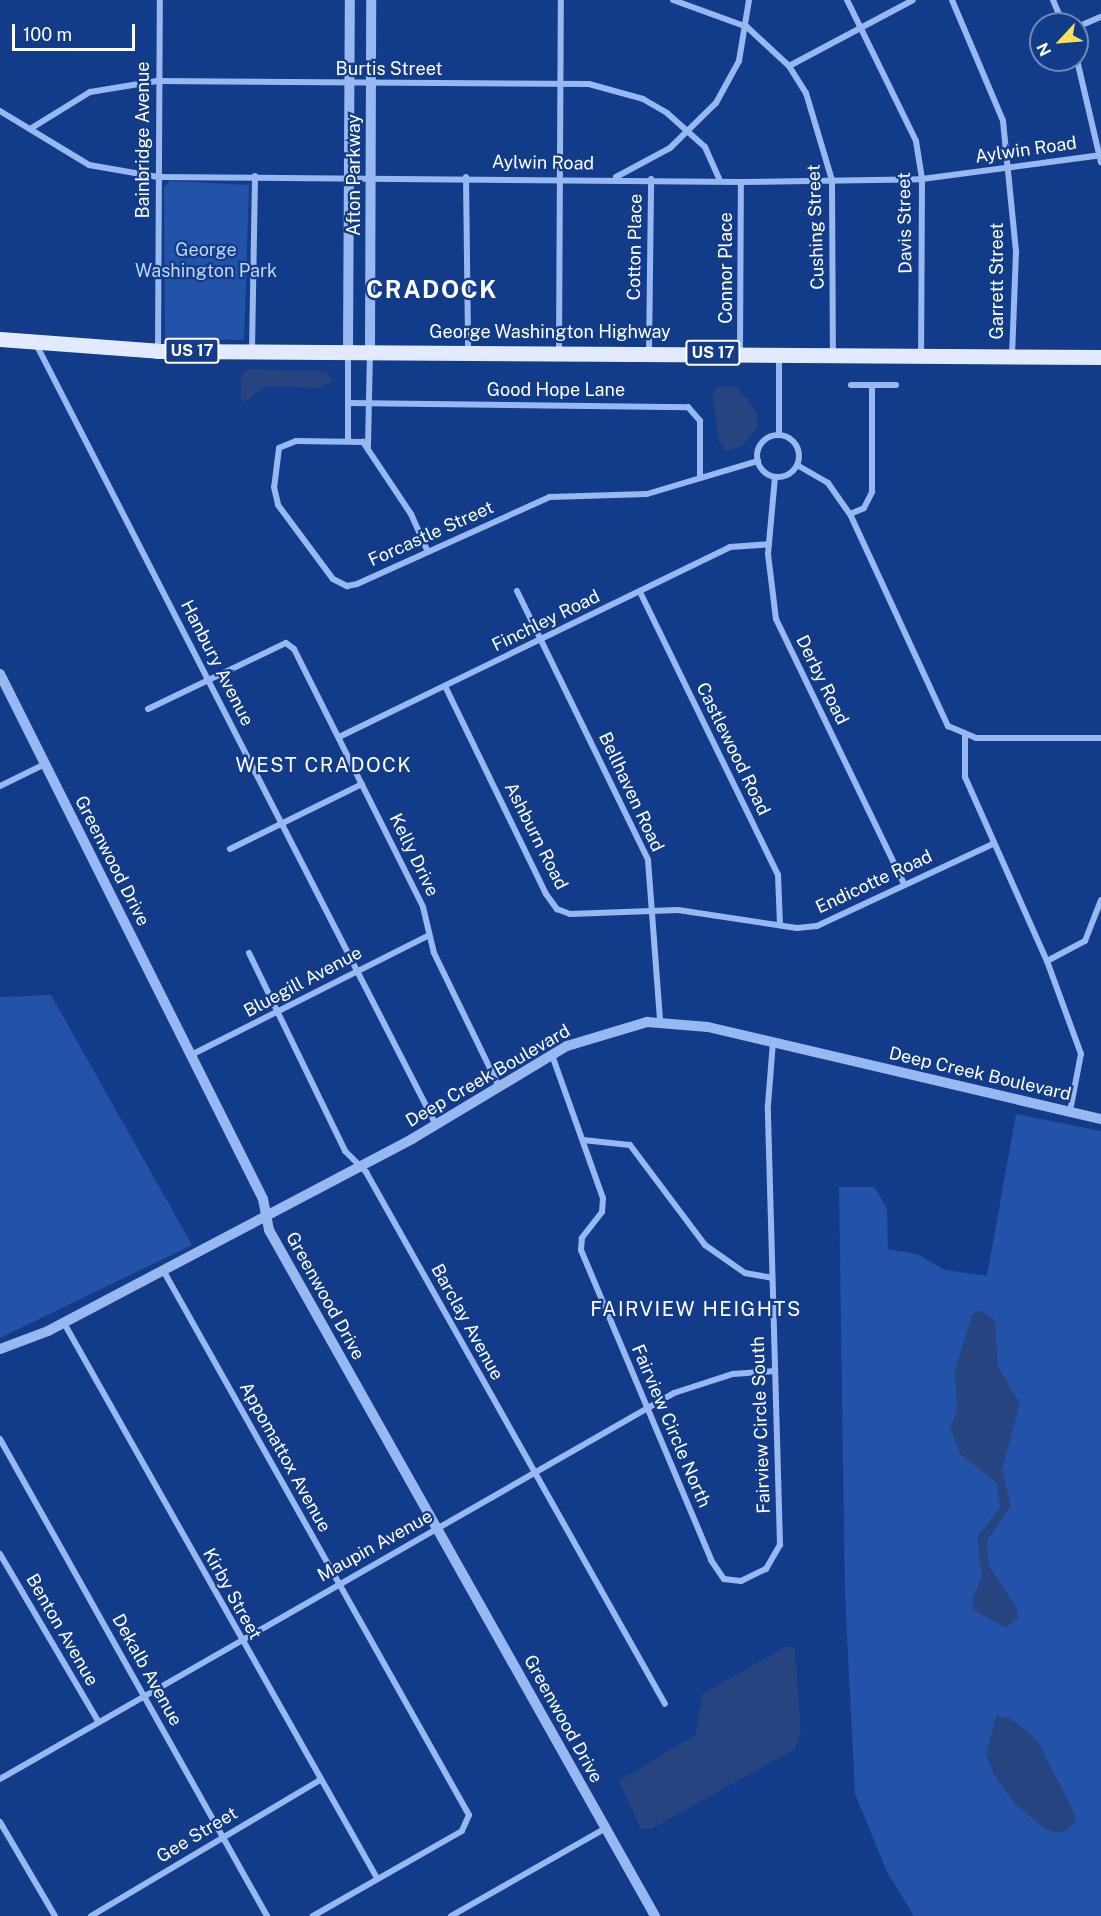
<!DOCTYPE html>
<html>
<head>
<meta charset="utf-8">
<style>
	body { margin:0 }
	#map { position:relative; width:1101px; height:1916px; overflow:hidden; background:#123b8a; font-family:"Public Sans",sans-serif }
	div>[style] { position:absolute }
	.green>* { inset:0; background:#2353a9 }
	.water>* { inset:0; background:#264580 }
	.minor>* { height:6px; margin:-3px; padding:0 3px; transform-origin:3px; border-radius:3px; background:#98b8f1 }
	.minor>.ring { margin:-3px; padding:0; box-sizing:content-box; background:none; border:6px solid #98b8f1; border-radius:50% }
	.tertiary>* { height:10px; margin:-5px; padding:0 5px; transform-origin:5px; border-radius:5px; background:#98b8f1 }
	.primary>* { height:15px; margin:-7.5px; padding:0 7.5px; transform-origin:7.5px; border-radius:7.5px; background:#e2eaff }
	span { translate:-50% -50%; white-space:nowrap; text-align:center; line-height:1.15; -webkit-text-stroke:4.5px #123b8a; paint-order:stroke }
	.shield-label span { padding:2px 4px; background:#123b8a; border:2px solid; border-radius:4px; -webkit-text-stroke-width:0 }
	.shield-label { font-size:16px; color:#fff; font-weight:700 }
	.street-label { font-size:18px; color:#fff }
	.park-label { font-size:18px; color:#bed5fc }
	.neighbourhood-label { font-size:20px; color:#fff; letter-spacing:1.5px }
	.district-label { font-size:24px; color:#fff; font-weight:700; letter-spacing:1.5px }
	.north { position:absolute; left:1029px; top:12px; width:60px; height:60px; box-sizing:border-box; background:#123b8a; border:2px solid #7189b9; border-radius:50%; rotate:244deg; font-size:16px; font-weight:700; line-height:24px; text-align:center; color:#fff }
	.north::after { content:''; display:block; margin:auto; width:21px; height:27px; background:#ffde58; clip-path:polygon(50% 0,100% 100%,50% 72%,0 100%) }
	.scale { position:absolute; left:12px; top:24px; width:123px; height:27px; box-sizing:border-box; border:3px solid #fff; border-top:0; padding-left:8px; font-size:18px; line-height:21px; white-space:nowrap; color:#fff; -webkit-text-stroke:4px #123b8a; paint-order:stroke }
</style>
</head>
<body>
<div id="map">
	<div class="green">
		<i style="clip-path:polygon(170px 181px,249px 185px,244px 340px,165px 339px,164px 188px)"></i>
		<i style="clip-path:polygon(51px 995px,192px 1245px,0 1338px,0 997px)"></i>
		<i style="clip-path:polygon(1016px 1114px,1101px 1131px,1101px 1916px,914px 1916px,887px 1872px,855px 1794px,845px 1595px,839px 1187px,874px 1187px,887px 1208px,888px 1249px,917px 1254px,945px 1270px,987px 1276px)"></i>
	</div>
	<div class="water">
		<i style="clip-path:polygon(249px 369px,325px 371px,333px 380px,321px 388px,267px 386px,245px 402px,240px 397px,242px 374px)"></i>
		<i style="clip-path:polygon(736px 386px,757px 412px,758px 427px,742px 446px,727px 451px,719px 442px,712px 395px,717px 387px)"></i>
		<i style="clip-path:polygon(979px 1310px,995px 1320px,998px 1367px,1020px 1403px,1002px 1470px,1011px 1506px,987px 1540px,989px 1566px,1017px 1609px,1018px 1618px,1006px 1628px,974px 1610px,972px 1599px,982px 1577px,977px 1537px,1000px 1508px,997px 1483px,960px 1454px,950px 1427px,957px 1411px,955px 1370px,972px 1315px)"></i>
		<i style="clip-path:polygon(787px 1646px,795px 1648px,801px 1732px,795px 1749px,651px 1829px,641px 1829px,619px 1781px,696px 1734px,702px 1694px)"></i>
		<i style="clip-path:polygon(996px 1716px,1010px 1718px,1037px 1740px,1073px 1810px,1076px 1821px,1068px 1830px,1056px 1833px,1043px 1827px,1016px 1805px,994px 1775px,986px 1754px)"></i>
	</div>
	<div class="minor">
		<i style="left:673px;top:0;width:79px;rotate:20deg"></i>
		<i style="left:747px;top:27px;width:57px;rotate:42.9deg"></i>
		<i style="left:789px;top:66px;width:32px;rotate:58deg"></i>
		<i style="left:806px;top:93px;width:91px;rotate:73.4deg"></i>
		<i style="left:832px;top:180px;width:173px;rotate:89.7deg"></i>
		<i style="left:847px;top:0;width:157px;rotate:63.9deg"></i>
		<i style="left:916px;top:141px;width:38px;rotate:81deg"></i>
		<i style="left:922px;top:179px;width:175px;rotate:90.3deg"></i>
		<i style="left:952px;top:0;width:131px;rotate:67.1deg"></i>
		<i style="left:1003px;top:121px;width:132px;rotate:84.3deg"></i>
		<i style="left:1016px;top:252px;width:105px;rotate:92.2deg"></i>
		<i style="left:1053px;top:0;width:26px;rotate:67deg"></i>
		<i style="left:1077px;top:27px;width:26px;rotate:-23deg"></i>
		<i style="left:1077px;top:60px;width:105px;rotate:76.8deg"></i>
		<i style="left:789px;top:66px;width:140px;rotate:-28deg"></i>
		<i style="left:0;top:111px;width:104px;rotate:31.2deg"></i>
		<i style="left:89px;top:165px;width:70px;rotate:9.9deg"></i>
		<i style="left:158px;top:177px;width:583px;rotate:0.49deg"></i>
		<i style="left:741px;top:182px;width:181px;rotate:-0.9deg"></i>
		<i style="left:922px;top:179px;width:181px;rotate:-7.6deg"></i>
		<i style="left:30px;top:129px;width:70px;rotate:-31.7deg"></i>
		<i style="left:90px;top:92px;width:68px;rotate:-9.3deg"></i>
		<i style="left:157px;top:81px;width:432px;rotate:0.4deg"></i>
		<i style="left:589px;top:84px;width:56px;rotate:15.5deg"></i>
		<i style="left:643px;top:99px;width:28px;rotate:30deg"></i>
		<i style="left:667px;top:113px;width:51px;rotate:41.8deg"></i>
		<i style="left:705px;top:147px;width:36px;rotate:66deg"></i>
		<i style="left:466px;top:177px;width:174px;rotate:89.3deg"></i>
		<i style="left:616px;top:177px;width:61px;rotate:-28.2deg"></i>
		<i style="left:670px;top:148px;width:64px;rotate:-44.4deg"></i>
		<i style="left:716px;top:103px;width:48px;rotate:-61.3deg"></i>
		<i style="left:739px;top:61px;width:62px;rotate:-80.7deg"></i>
		<i style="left:36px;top:344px;width:877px;rotate:62.88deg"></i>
		<i style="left:252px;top:350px;width:174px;rotate:-89deg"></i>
		<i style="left:158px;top:351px;width:351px;rotate:-89.7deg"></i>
		<i style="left:559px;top:351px;width:351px;rotate:-89.7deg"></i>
		<i style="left:649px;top:352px;width:173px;rotate:-89.3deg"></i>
		<i style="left:740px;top:353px;width:171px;rotate:-89.7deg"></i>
		<i style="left:851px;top:385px;width:45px"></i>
		<i style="left:348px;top:403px;width:340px;rotate:0.7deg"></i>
		<i style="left:688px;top:407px;width:18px;rotate:49deg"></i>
		<i style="left:700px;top:421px;width:57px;rotate:90deg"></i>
		<i style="left:779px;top:435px;width:80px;rotate:-90deg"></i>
		<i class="ring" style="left:757px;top:435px;width:36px;height:36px"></i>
		<i style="left:348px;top:439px;width:86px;rotate:-90deg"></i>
		<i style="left:368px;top:446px;width:92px;rotate:-88.8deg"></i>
		<i style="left:797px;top:465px;width:36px;rotate:30deg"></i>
		<i style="left:828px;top:483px;width:38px;rotate:55deg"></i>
		<i style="left:850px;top:514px;width:234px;rotate:65.2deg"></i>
		<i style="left:948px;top:726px;width:30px;rotate:23deg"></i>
		<i style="left:976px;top:738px;width:125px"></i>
		<i style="left:775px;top:477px;width:77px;rotate:95.2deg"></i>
		<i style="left:768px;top:554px;width:65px;rotate:83deg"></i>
		<i style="left:776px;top:619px;width:292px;rotate:64.2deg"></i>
		<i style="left:850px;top:514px;width:15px;rotate:-23deg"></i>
		<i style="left:864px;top:508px;width:18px;rotate:-63deg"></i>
		<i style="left:872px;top:492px;width:106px;rotate:-90deg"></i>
		<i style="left:428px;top:552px;width:42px;rotate:-114.1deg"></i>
		<i style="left:411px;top:514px;width:87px;rotate:-123.7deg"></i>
		<i style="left:363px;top:442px;width:67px;rotate:-179.1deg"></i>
		<i style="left:296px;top:441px;width:18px;rotate:158deg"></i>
		<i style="left:279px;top:448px;width:39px;rotate:97deg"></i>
		<i style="left:274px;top:487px;width:18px;rotate:77deg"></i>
		<i style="left:278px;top:505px;width:92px;rotate:53.4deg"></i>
		<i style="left:333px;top:579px;width:16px;rotate:27deg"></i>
		<i style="left:347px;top:586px;width:10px;rotate:-11deg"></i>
		<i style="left:357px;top:584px;width:212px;rotate:-24.3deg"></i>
		<i style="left:550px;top:497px;width:97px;rotate:-1.8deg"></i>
		<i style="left:647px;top:494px;width:116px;rotate:-16.6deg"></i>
		<i style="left:517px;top:591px;width:299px;rotate:64deg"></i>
		<i style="left:648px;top:860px;width:161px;rotate:85.7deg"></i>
		<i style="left:640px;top:592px;width:315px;rotate:64deg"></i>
		<i style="left:778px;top:875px;width:49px;rotate:87.7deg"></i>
		<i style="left:445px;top:686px;width:231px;rotate:64.1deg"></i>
		<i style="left:546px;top:894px;width:19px;rotate:54deg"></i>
		<i style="left:557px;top:909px;width:14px;rotate:21deg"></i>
		<i style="left:570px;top:914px;width:108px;rotate:-2.1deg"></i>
		<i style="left:678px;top:910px;width:120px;rotate:8.6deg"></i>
		<i style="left:797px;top:928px;width:20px;rotate:-6deg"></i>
		<i style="left:817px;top:926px;width:194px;rotate:-25deg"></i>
		<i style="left:148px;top:709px;width:153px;rotate:-25.6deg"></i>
		<i style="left:286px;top:643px;width:10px;rotate:37deg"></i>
		<i style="left:294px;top:649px;width:288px;rotate:63.4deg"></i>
		<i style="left:423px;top:907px;width:47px;rotate:76.6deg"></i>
		<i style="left:434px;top:953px;width:149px;rotate:64.1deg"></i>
		<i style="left:965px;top:736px;width:41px;rotate:90deg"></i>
		<i style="left:965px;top:777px;width:201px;rotate:66deg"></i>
		<i style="left:339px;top:737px;width:435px;rotate:-25.9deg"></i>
		<i style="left:730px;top:547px;width:39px;rotate:-4deg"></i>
		<i style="left:0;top:786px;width:50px;rotate:-26.1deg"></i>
		<i style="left:230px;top:849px;width:147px;rotate:-26.2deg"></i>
		<i style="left:249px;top:953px;width:220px;rotate:64.1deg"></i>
		<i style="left:345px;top:1151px;width:30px;rotate:45deg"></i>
		<i style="left:366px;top:1172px;width:610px;rotate:60.66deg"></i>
		<i style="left:191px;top:1055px;width:265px;rotate:-26.7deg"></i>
		<i style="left:552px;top:1055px;width:152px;rotate:70.4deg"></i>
		<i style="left:603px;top:1198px;width:14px;rotate:94deg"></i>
		<i style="left:602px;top:1212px;width:33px;rotate:128deg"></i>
		<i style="left:582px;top:1238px;width:12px;rotate:95deg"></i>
		<i style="left:581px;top:1250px;width:336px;rotate:67.2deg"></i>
		<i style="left:711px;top:1560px;width:23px;rotate:56deg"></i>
		<i style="left:724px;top:1579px;width:17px;rotate:7deg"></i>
		<i style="left:741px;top:1581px;width:28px;rotate:-26deg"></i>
		<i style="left:766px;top:1569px;width:28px;rotate:-60deg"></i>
		<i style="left:780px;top:1545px;width:440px;rotate:-91.6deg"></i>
		<i style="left:768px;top:1105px;width:63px;rotate:-85.5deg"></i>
		<i style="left:1070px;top:1111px;width:58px;rotate:-79.1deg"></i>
		<i style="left:1081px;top:1054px;width:99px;rotate:-110.1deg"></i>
		<i style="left:1047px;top:961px;width:43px;rotate:-27.8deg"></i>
		<i style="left:1085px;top:941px;width:44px;rotate:-68.7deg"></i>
		<i style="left:583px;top:1140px;width:47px;rotate:6.1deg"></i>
		<i style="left:630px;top:1145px;width:125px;rotate:53.1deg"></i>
		<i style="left:705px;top:1245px;width:49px;rotate:35deg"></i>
		<i style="left:745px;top:1273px;width:27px;rotate:10deg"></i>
		<i style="left:163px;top:1270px;width:625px;rotate:60.69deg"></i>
		<i style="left:469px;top:1815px;width:17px;rotate:114deg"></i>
		<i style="left:462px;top:1831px;width:172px;rotate:150.3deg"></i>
		<i style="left:64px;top:1323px;width:637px;rotate:60.58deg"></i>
		<i style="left:0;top:1439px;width:547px;rotate:60.76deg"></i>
		<i style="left:0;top:1554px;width:194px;rotate:59.6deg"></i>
		<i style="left:0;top:1779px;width:777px;rotate:-29.8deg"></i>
		<i style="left:674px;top:1393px;width:62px;rotate:-17.9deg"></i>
		<i style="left:733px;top:1374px;width:42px;rotate:-4.1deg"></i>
		<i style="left:0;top:1822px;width:109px;rotate:59.7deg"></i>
		<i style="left:91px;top:1916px;width:266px;rotate:-30.7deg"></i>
		<i style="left:451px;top:1916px;width:178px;rotate:-29.6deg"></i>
	</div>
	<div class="tertiary">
		<i style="left:348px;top:350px;width:350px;rotate:-89.7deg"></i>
		<i style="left:370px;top:351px;width:351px;rotate:-89.8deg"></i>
		<i style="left:0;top:674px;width:587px;rotate:63.39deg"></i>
		<i style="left:263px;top:1199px;width:32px;rotate:79deg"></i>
		<i style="left:269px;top:1230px;width:787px;rotate:60.63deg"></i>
		<i style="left:0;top:1349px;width:51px;rotate:-20.6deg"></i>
		<i style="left:48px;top:1331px;width:412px;rotate:-27.8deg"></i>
		<i style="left:412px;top:1139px;width:181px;rotate:-31deg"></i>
		<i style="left:567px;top:1046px;width:84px;rotate:-16.7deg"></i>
		<i style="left:647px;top:1022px;width:61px;rotate:4.7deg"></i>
		<i style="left:708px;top:1027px;width:404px;rotate:13.2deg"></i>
	</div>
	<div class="primary">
		<i style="left:0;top:339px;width:158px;rotate:4.3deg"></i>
		<i style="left:158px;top:351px;width:943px;rotate:0.36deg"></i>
	</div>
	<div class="shield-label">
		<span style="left:192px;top:351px">US 17</span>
		<span style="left:713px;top:353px">US 17</span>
	</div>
	<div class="street-label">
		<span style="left:389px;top:69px">Burtis Street</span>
		<span style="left:143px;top:140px;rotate:-90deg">Bainbridge Avenue</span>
		<span style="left:1026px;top:150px;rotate:-8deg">Aylwin Road</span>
		<span style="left:543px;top:163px;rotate:1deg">Aylwin Road</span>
		<span style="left:354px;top:175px;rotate:-90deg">Afton Parkway</span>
		<span style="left:905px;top:223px;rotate:-91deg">Davis Street</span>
		<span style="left:816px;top:227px;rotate:-92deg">Cushing Street</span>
		<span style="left:635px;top:247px;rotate:-89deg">Cotton Place</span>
		<span style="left:726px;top:268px;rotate:-90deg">Connor Place</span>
		<span style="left:997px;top:281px;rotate:-90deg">Garrett Street</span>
		<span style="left:550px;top:332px">George Washington Highway</span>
		<span style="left:556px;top:390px">Good Hope Lane</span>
		<span style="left:431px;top:534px;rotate:-24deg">Forcastle Street</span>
		<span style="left:546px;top:621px;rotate:-26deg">Finchley Road</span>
		<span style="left:217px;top:663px;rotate:63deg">Hanbury Avenue</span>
		<span style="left:822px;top:680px;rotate:64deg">Derby Road</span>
		<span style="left:733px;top:749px;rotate:64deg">Castlewood Road</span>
		<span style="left:631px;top:792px;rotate:65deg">Bellhaven Road</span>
		<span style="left:536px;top:836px;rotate:63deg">Ashburn Road</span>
		<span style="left:414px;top:855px;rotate:64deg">Kelly Drive</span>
		<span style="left:112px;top:861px;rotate:63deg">Greenwood Drive</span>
		<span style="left:874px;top:882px;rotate:-25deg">Endicotte Road</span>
		<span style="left:303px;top:982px;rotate:-28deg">Bluegill Avenue</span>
		<span style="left:980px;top:1074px;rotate:13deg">Deep Creek Boulevard</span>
		<span style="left:488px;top:1076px;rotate:-30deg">Deep Creek Boulevard</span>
		<span style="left:325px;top:1296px;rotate:61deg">Greenwood Drive</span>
		<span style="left:467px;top:1322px;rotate:61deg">Barclay Avenue</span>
		<span style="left:761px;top:1425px;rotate:-92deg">Fairview Circle South</span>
		<span style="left:671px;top:1426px;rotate:67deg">Fairview Circle North</span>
		<span style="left:285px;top:1457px;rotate:61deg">Appomattox Avenue</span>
		<span style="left:375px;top:1546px;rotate:-29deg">Maupin Avenue</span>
		<span style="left:232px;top:1594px;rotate:61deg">Kirby Street</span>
		<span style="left:62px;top:1630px;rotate:60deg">Benton Avenue</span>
		<span style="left:147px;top:1670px;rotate:61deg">Dekalb Avenue</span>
		<span style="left:563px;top:1719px;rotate:61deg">Greenwood Drive</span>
		<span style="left:197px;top:1835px;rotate:-31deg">Gee Street</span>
	</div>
	<div class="park-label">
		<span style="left:206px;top:261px">George<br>Washington Park</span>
	</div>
	<div class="neighbourhood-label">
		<span style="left:324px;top:765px">WEST CRADOCK</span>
		<span style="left:696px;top:1309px">FAIRVIEW HEIGHTS</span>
	</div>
	<div class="district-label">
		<span style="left:432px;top:290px">CRADOCK</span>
	</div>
	<div class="north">N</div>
	<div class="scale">100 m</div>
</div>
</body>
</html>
